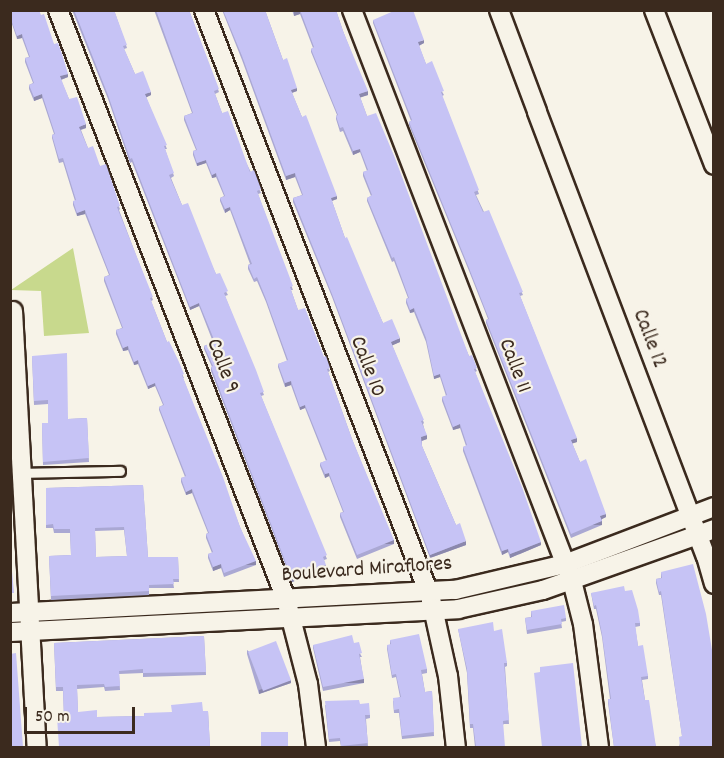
<!DOCTYPE html>
<html>
<head>
<meta charset="utf-8">
<style>
	body { margin:0 }
	#map { position:relative; width:724px; height:758px; overflow:hidden; background:#f7f3e8; font-family:Dekko,sans-serif }
	div>[style] { position:absolute }
	.green>* { inset:0; background:#c8d98d }
	.roads { filter:drop-shadow(2px 0 #3b2a1e) drop-shadow(-2px 0 #3b2a1e) drop-shadow(0 2px #3b2a1e) drop-shadow(0 -2px #3b2a1e) }
	.lane>* { height:9px; margin:-4.5px; padding:0 4.5px; transform-origin:4.5px; border-radius:4.5px; background:#f7f3e8 }
	.street>* { height:18px; margin:-9px; padding:0 9px; transform-origin:9px; border-radius:9px; background:#f7f3e8 }
	.wall>* { inset:0; background:#aaa8d3 }
	.shaded-wall>* { inset:0; background:#8b88ac; transform-origin:0 0 }
	.building>* { inset:0; background:#c6c3f5; transform-origin:0 0 }
	span { translate:-50% -50%; white-space:nowrap; text-align:center; line-height:1.15; -webkit-text-stroke:4.5px #f7f3e8; paint-order:stroke }
	.street-label { font-size:22px; color:#3b2a1e }
	.frame { position:absolute; inset:0; border:12px solid #3b2a1e; pointer-events:none }
	.scale { position:absolute; left:24px; top:707px; width:111px; height:27px; box-sizing:border-box; border:3px solid #3b2a1e; border-top:0; padding-left:8px; font-size:18px; line-height:21px; white-space:nowrap; color:#3b2a1e; -webkit-text-stroke:4px #f7f3e8; paint-order:stroke }
</style>
</head>
<body>
<div id="map">
	<div class="green">
		<i style="clip-path:polygon(73px 248px,89px 333px,44px 336px,41px 291px,11px 290px)"></i>
	</div>
	<div class="roads">
		<div class="lane">
			<i style="left:22px;top:473px;width:98px;rotate:-1.2deg"></i>
		</div>
		<div class="street">
			<i style="left:58px;top:10px;width:632px;rotate:68.84deg"></i>
			<i style="left:286px;top:599px;width:88px;rotate:75.5deg"></i>
			<i style="left:308px;top:684px;width:64px;rotate:82.8deg"></i>
			<i style="left:204px;top:10px;width:631px;rotate:68.92deg"></i>
			<i style="left:431px;top:599px;width:79px;rotate:77.6deg"></i>
			<i style="left:448px;top:676px;width:72px;rotate:83.7deg"></i>
			<i style="left:352px;top:10px;width:612px;rotate:68.93deg"></i>
			<i style="left:572px;top:581px;width:44px;rotate:75.7deg"></i>
			<i style="left:583px;top:624px;width:125px;rotate:82.6deg"></i>
			<i style="left:499px;top:10px;width:108px;rotate:69.4deg"></i>
			<i style="left:654px;top:10px;width:166px;rotate:68.8deg"></i>
			<i style="left:537px;top:112px;width:475px;rotate:69.2deg"></i>
			<i style="left:706px;top:556px;width:29px;rotate:74deg"></i>
			<i style="left:13px;top:311px;width:438px;rotate:86.9deg"></i>
			<i style="left:10px;top:613px;width:446px;rotate:-3deg"></i>
			<i style="left:455px;top:590px;width:113px;rotate:-13.3deg"></i>
			<i style="left:565px;top:564px;width:160px;rotate:-20.9deg"></i>
			<i style="left:10px;top:632px;width:449px;rotate:-2.9deg"></i>
			<i style="left:458px;top:609px;width:87px;rotate:-12.6deg"></i>
			<i style="left:543px;top:590px;width:182px;rotate:-19.6deg"></i>
		</div>
	</div>
	<div class="wall">
		<i style="clip-path:polygon(10px 10px,54px 44px,68px 77px,61px 80px,69px 99px,86px 128px,81px 130px,88px 148px,100px 166px,120px 209px,119px 210px,153px 300px,151px 301px,167px 342px,184px 378px,183px 378px,240px 527px,256px 565px,224px 577px,221px 568px,213px 571px,208px 558px,208px 554px,212px 553px,206px 538px,206px 534px,208px 533px,192px 493px,186px 495px,181px 482px,181px 478px,185px 477px,159px 410px,159px 407px,163px 405px,155px 386px,148px 389px,138px 364px,134px 365px,128px 350px,123px 351px,116px 334px,116px 330px,122px 328px,104px 281px,104px 277px,109px 275px,85px 214px,77px 216px,73px 205px,73px 201px,75px 201px,63px 162px,59px 163px,52px 138px,52px 135px,54px 134px,42px 98px,34px 101px,29px 89px,29px 85px,33px 83px,25px 62px,25px 58px,29px 57px,22px 38px,17px 39px,11px 21px)"></i>
		<i style="clip-path:polygon(72px 10px,114px 10px,127px 48px,124px 49px,135px 74px,151px 95px,146px 97px,167px 149px,165px 149px,174px 176px,171px 178px,182px 205px,216px 274px,228px 295px,225px 296px,264px 395px,261px 396px,327px 559px,324px 560px,326px 569px,292px 582px,211px 371px,211px 367px,212px 367px,204px 349px,204px 346px,213px 342px,199px 306px,190px 310px,132px 162px,130px 163px,108px 99px)"></i>
		<i style="clip-path:polygon(154px 10px,189px 10px,219px 92px,215px 94px,222px 113px,261px 193px,258px 194px,293px 290px,291px 290px,298px 310px,330px 371px,328px 372px,352px 439px,394px 544px,357px 559px,340px 517px,340px 513px,343px 512px,329px 476px,325px 478px,320px 466px,320px 463px,326px 461px,305px 408px,300px 410px,291px 385px,285px 387px,278px 367px,278px 364px,287px 361px,266px 302px,257px 281px,254px 282px,248px 269px,248px 265px,250px 264px,230px 210px,225px 213px,220px 201px,220px 198px,224px 196px,216px 177px,212px 178px,206px 163px,197px 166px,193px 155px,193px 151px,196px 150px,184px 120px,184px 116px,192px 113px)"></i>
		<i style="clip-path:polygon(222px 10px,265px 10px,283px 60px,297px 91px,292px 93px,302px 117px,337px 199px,332px 201px,345px 238px,383px 323px,400px 342px,392px 345px,424px 423px,423px 424px,427px 439px,422px 441px,422px 446px,456px 525px,466px 545px,430px 558px,332px 297px,293px 202px,293px 198px,302px 195px,295px 177px,286px 180px,242px 60px)"></i>
		<i style="clip-path:polygon(292px 10px,336px 10px,343px 31px,368px 95px,360px 97px,367px 116px,469px 356px,477px 371px,475px 372px,541px 545px,510px 558px,508px 552px,502px 555px,463px 451px,463px 447px,466px 446px,460px 428px,453px 430px,442px 401px,442px 397px,446px 396px,440px 377px,434px 379px,426px 342px,414px 312px,410px 313px,406px 303px,406px 299px,408px 298px,394px 261px,392px 262px,367px 201px,367px 198px,371px 196px,363px 176px,363px 172px,367px 171px,360px 152px,353px 155px,343px 131px,340px 132px,336px 119px,336px 116px,337px 115px,311px 52px,311px 49px,313px 48px,300px 14px,294px 16px)"></i>
		<i style="clip-path:polygon(373px 20px,424px 43px,419px 46px,426px 64px,444px 95px,442px 96px,479px 194px,476px 195px,523px 295px,520px 296px,577px 442px,572px 443px,580px 462px,606px 517px,602px 519px,602px 525px,571px 538px,486px 323px,486px 320px,488px 319px,469px 271px,409px 125px,409px 122px,411px 121px,373px 23px)"></i>
		<i style="clip-path:polygon(32px 356px,68px 419px,87px 418px,89px 462px,43px 465px,42px 423px,48px 423px,48px 404px,34px 405px)"></i>
		<i style="clip-path:polygon(evenodd,143px 485px,148px 557px,178px 557px,179px 582px,173px 582px,174px 588px,149px 588px,149px 595px,51px 600px,49px 556px,71px 555px,70px 533px,54px 533px,53px 528px,46px 528px,46px 488px,143px 485px,124px 530px,127px 556px,96px 557px,95px 531px,124px 530px)"></i>
		<i style="clip-path:polygon(661px 572px,714px 662px,713px 747px,679px 747px,682px 736px,661px 595px,659px 595px,656px 583px,656px 579px,661px 578px)"></i>
		<i style="clip-path:polygon(625px 591px,640px 623px,640px 626px,635px 627px,638px 646px,648px 676px,648px 679px,642px 680px,645px 700px,656px 747px,614px 747px,608px 703px,608px 699px,610px 699px,602px 637px,596px 609px,594px 609px,591px 593px)"></i>
		<i style="clip-path:polygon(531px 611px,566px 618px,566px 621px,561px 622px,562px 628px,527px 634px,525px 618px,531px 617px)"></i>
		<i style="clip-path:polygon(458px 629px,494px 631px,507px 663px,507px 666px,505px 667px,509px 724px,504px 724px,475px 747px,473px 728px,470px 728px,467px 673px)"></i>
		<i style="clip-path:polygon(204px 636px,206px 675px,143px 677px,143px 673px,119px 674px,120px 690px,105px 691px,104px 687px,77px 689px,78px 712px,97px 717px,144px 716px,208px 711px,210px 747px,59px 747px,64px 717px,63px 691px,56px 691px,54px 643px)"></i>
		<i style="clip-path:polygon(390px 640px,427px 669px,427px 673px,422px 674px,425px 692px,432px 691px,434px 736px,402px 739px,399px 713px,394px 713px,393px 701px,400px 697px,396px 677px,392px 678px,387px 649px,387px 645px,390px 645px)"></i>
		<i style="clip-path:polygon(354px 643px,362px 657px,360px 657px,364px 683px,323px 691px,313px 648px,313px 645px)"></i>
		<i style="clip-path:polygon(247px 650px,291px 683px,259px 694px,247px 654px)"></i>
		<i style="clip-path:polygon(325px 705px,370px 715px,370px 718px,366px 719px,368px 747px,341px 747px,340px 741px,329px 742px)"></i>
	</div>
	<div class="shaded-wall">
		<i style="clip-path:polygon(300px 10px,300px 14px,294px 16px,294px 12px)"></i>
		<i style="clip-path:polygon(22px 34px,22px 38px,17px 39px,17px 36px)"></i>
		<i style="clip-path:polygon(424px 40px,424px 43px,418px 46px,418px 42px)"></i>
		<i style="clip-path:polygon(68px 74px,68px 77px,60px 80px,60px 76px)"></i>
		<i style="clip-path:polygon(297px 88px,297px 91px,291px 93px,291px 90px)"></i>
		<i style="clip-path:polygon(368px 91px,368px 95px,359px 98px,359px 94px)"></i>
		<i style="clip-path:polygon(151px 92px,151px 95px,145px 98px,145px 94px)"></i>
		<i style="clip-path:polygon(42px 94px,42px 98px,34px 101px,34px 97px)"></i>
		<i style="clip-path:polygon(86px 124px,86px 128px,79px 130px,79px 127px)"></i>
		<i style="clip-path:polygon(360px 149px,360px 152px,353px 155px,353px 151px)"></i>
		<i style="clip-path:polygon(206px 160px,206px 163px,197px 166px,197px 163px)"></i>
		<i style="clip-path:polygon(216px 173px,216px 177px,212px 178px,212px 175px)"></i>
		<i style="clip-path:polygon(295px 173px,295px 177px,286px 180px,286px 176px)"></i>
		<i style="clip-path:polygon(337px 196px,337px 199px,331px 201px,331px 198px)"></i>
		<i style="clip-path:polygon(230px 207px,230px 210px,225px 213px,225px 209px)"></i>
		<i style="clip-path:polygon(85px 210px,85px 214px,77px 216px,77px 213px)"></i>
		<i style="clip-path:polygon(199px 303px,199px 306px,190px 310px,190px 307px)"></i>
		<i style="clip-path:polygon(414px 308px,414px 312px,410px 313px,410px 310px)"></i>
		<i style="clip-path:polygon(400px 338px,400px 342px,391px 346px,391px 342px)"></i>
		<i style="clip-path:polygon(128px 346px,128px 350px,123px 351px,123px 348px)"></i>
		<i style="clip-path:polygon(138px 360px,138px 364px,134px 365px,134px 362px)"></i>
		<i style="clip-path:polygon(440px 374px,440px 377px,434px 379px,434px 376px)"></i>
		<i style="clip-path:polygon(291px 381px,291px 385px,285px 387px,285px 383px)"></i>
		<i style="clip-path:polygon(155px 383px,155px 386px,148px 389px,148px 386px)"></i>
		<i style="clip-path:polygon(305px 405px,305px 408px,300px 410px,300px 407px)"></i>
		<i style="clip-path:polygon(460px 424px,460px 428px,453px 430px,453px 427px)"></i>
		<i style="clip-path:polygon(427px 435px,427px 439px,421px 441px,421px 437px)"></i>
		<i style="clip-path:polygon(577px 438px,577px 442px,571px 444px,571px 440px)"></i>
		<i style="clip-path:polygon(329px 473px,329px 476px,325px 478px,325px 474px)"></i>
		<i style="clip-path:polygon(192px 489px,192px 493px,186px 495px,186px 492px)"></i>
		<i style="clip-path:polygon(606px 514px,606px 517px,600px 520px,600px 516px)"></i>
		<i style="left:602px;top:521px;width:4px;height:34px;rotate:90deg"></i>
		<i style="left:394px;top:540px;width:4px;height:40px;rotate:90deg"></i>
		<i style="clip-path:polygon(466px 541px,466px 545px,430px 558px,430px 555px)"></i>
		<i style="clip-path:polygon(541px 542px,541px 545px,510px 558px,510px 554px)"></i>
		<i style="clip-path:polygon(508px 549px,508px 552px,502px 555px,502px 551px)"></i>
		<i style="left:256px;top:561px;width:4px;height:34px;rotate:90deg"></i>
		<i style="clip-path:polygon(221px 564px,221px 568px,213px 571px,213px 567px)"></i>
		<i style="clip-path:polygon(326px 565px,326px 569px,292px 582px,292px 579px)"></i>
		<i style="left:364px;top:679px;width:4px;height:42px;rotate:90deg"></i>
		<i style="clip-path:polygon(291px 680px,291px 683px,259px 694px,259px 690px)"></i>
	</div>
	<div class="building">
		<i style="clip-path:polygon(10px 10px,39px 10px,41px 15px,44px 14px,54px 44px,58px 43px,62px 54px,68px 74px,60px 76px,69px 99px,77px 97px,86px 124px,79px 127px,88px 148px,93px 146px,100px 166px,106px 164px,120px 206px,117px 207px,153px 297px,150px 298px,167px 342px,169px 341px,179px 362px,184px 374px,182px 375px,223px 477px,240px 527px,256px 561px,224px 573px,221px 564px,213px 567px,208px 554px,213px 552px,206px 534px,209px 533px,192px 489px,186px 492px,181px 478px,186px 476px,159px 407px,164px 405px,155px 383px,148px 386px,138px 360px,134px 362px,128px 346px,123px 348px,116px 330px,123px 328px,104px 277px,110px 275px,85px 210px,77px 213px,73px 201px,76px 200px,63px 158px,59px 159px,52px 135px,55px 134px,42px 94px,34px 97px,29px 85px,34px 83px,25px 58px,30px 57px,22px 34px,17px 36px,10px 17px)"></i>
		<i style="clip-path:polygon(74px 10px,114px 10px,127px 45px,123px 46px,135px 74px,143px 71px,151px 92px,145px 94px,167px 145px,164px 146px,174px 173px,169px 175px,182px 205px,188px 203px,216px 274px,220px 273px,228px 291px,224px 293px,256px 370px,264px 392px,260px 393px,327px 555px,323px 557px,326px 565px,292px 579px,211px 367px,213px 366px,204px 346px,215px 342px,199px 303px,190px 307px,132px 158px,130px 159px,108px 95px)"></i>
		<i style="clip-path:polygon(156px 10px,189px 10px,219px 89px,214px 91px,222px 113px,228px 111px,250px 172px,254px 170px,261px 189px,257px 191px,293px 286px,290px 287px,298px 310px,305px 308px,324px 357px,326px 356px,330px 368px,327px 369px,352px 439px,394px 540px,357px 555px,340px 513px,344px 512px,329px 473px,325px 474px,320px 463px,327px 460px,305px 405px,300px 407px,291px 381px,285px 383px,278px 364px,288px 360px,266px 299px,257px 277px,254px 279px,248px 265px,252px 264px,230px 207px,225px 209px,220px 198px,225px 196px,216px 173px,212px 175px,206px 160px,197px 163px,193px 151px,197px 150px,184px 116px,193px 113px)"></i>
		<i style="clip-path:polygon(223px 10px,265px 10px,283px 60px,287px 58px,297px 88px,291px 90px,302px 117px,306px 115px,337px 196px,331px 198px,345px 238px,347px 237px,383px 323px,392px 319px,400px 338px,391px 342px,424px 420px,421px 421px,427px 435px,421px 437px,422px 446px,456px 525px,460px 523px,466px 541px,430px 555px,332px 294px,293px 198px,303px 195px,295px 173px,286px 176px,242px 56px)"></i>
		<i style="clip-path:polygon(300px 10px,336px 10px,343px 31px,368px 91px,359px 94px,367px 116px,376px 113px,395px 158px,469px 356px,472px 355px,477px 368px,474px 369px,522px 487px,541px 542px,510px 554px,508px 549px,502px 551px,463px 447px,467px 445px,460px 424px,453px 427px,442px 397px,447px 395px,440px 374px,434px 376px,426px 338px,414px 308px,410px 310px,406px 299px,409px 298px,394px 257px,392px 258px,367px 198px,372px 195px,363px 172px,368px 170px,360px 149px,353px 151px,343px 127px,340px 128px,336px 116px,338px 115px,311px 49px,314px 47px)"></i>
		<i style="clip-path:polygon(396px 10px,405px 10px,406px 12px,413px 10px,424px 40px,418px 42px,426px 64px,432px 61px,444px 91px,441px 92px,479px 190px,474px 192px,483px 212px,489px 210px,523px 292px,519px 293px,577px 438px,571px 440px,580px 462px,586px 459px,606px 514px,600px 516px,602px 521px,571px 534px,486px 320px,489px 319px,469px 268px,409px 122px,412px 120px,373px 20px)"></i>
		<i style="clip-path:polygon(67px 353px,68px 419px,87px 418px,89px 458px,43px 462px,42px 423px,48px 423px,48px 400px,34px 401px,32px 356px)"></i>
		<i style="clip-path:polygon(evenodd,143px 485px,148px 557px,178px 557px,179px 579px,173px 579px,174px 584px,149px 585px,149px 591px,51px 596px,49px 556px,71px 555px,70px 529px,54px 529px,53px 524px,46px 525px,46px 488px,143px 485px,124px 527px,127px 556px,96px 557px,95px 528px,124px 527px)"></i>
		<i style="clip-path:polygon(10px 549px,14px 593px,10px 593px)"></i>
		<i style="clip-path:polygon(693px 564px,706px 614px,714px 662px,713px 747px,680px 747px,679px 737px,682px 736px,661px 591px,659px 592px,656px 579px,662px 578px,661px 572px)"></i>
		<i style="clip-path:polygon(624px 586px,625px 591px,632px 590px,638px 610px,640px 623px,635px 623px,638px 646px,643px 645px,648px 676px,641px 677px,645px 700px,649px 700px,656px 747px,614px 747px,608px 699px,611px 699px,602px 634px,596px 605px,594px 606px,591px 593px)"></i>
		<i style="clip-path:polygon(564px 605px,566px 618px,561px 619px,562px 624px,527px 630px,525px 618px,532px 617px,531px 611px)"></i>
		<i style="clip-path:polygon(493px 622px,494px 631px,502px 629px,507px 663px,504px 663px,509px 720px,503px 721px,505px 747px,476px 747px,473px 724px,470px 724px,467px 669px,458px 629px)"></i>
		<i style="clip-path:polygon(419px 634px,427px 669px,421px 670px,425px 692px,432px 691px,434px 732px,402px 736px,399px 709px,394px 710px,393px 698px,401px 697px,396px 674px,392px 675px,387px 645px,391px 644px,390px 640px)"></i>
		<i style="clip-path:polygon(352px 635px,354px 643px,359px 642px,362px 653px,359px 654px,364px 679px,323px 687px,313px 645px)"></i>
		<i style="clip-path:polygon(204px 636px,206px 672px,143px 673px,143px 669px,119px 671px,120px 686px,105px 687px,104px 684px,77px 685px,78px 712px,97px 710px,97px 717px,144px 716px,144px 713px,172px 712px,171px 705px,202px 702px,203px 711px,208px 711px,210px 746px,189px 747px,59px 747px,57px 717px,64px 717px,63px 687px,56px 687px,54px 643px)"></i>
		<i style="left:276px;top:641px;width:42px;height:30px;rotate:69deg"></i>
		<i style="clip-path:polygon(16px 653px,23px 747px,10px 747px,10px 654px)"></i>
		<i style="clip-path:polygon(573px 663px,582px 747px,542px 747px,534px 673px,540px 672px,540px 667px)"></i>
		<i style="clip-path:polygon(359px 700px,360px 704px,369px 703px,370px 715px,365px 715px,368px 743px,341px 746px,340px 738px,329px 739px,325px 701px)"></i>
		<i style="left:288px;top:732px;width:15px;height:27px;rotate:90deg"></i>
	</div>
	<div class="street-label">
		<span style="left:649px;top:339px;rotate:69deg">Calle 12</span>
		<span style="left:222px;top:366px;rotate:69deg">Calle 9</span>
		<span style="left:514px;top:366px;rotate:69deg">Calle 11</span>
		<span style="left:367px;top:367px;rotate:69deg">Calle 10</span>
		<span style="left:367px;top:570px;rotate:-4deg">Boulevard Miraflores</span>
	</div>
	<div class="frame"></div>
	<div class="scale">50 m</div>
</div>
</body>
</html>
